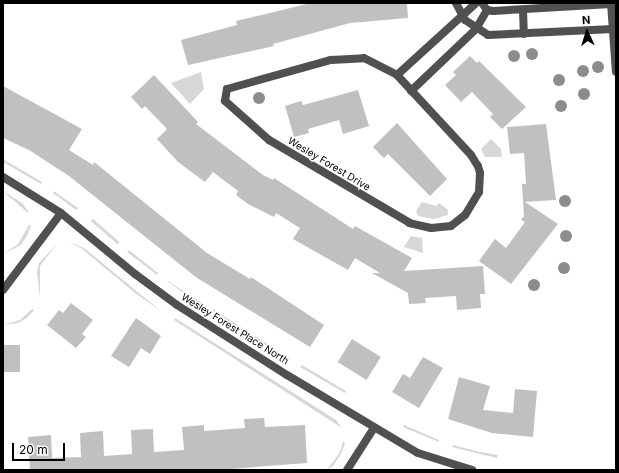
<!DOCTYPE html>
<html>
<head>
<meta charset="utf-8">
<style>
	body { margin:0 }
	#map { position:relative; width:619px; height:473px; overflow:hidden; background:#fff; font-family:Inter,sans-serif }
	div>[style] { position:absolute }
	.green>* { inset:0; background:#d7d7d7; transform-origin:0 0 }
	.building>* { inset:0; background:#c0c0c0; transform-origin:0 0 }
	.minor>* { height:8px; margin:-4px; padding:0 4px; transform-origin:4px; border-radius:4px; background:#505050 }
	.tertiary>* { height:8px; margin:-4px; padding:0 4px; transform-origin:4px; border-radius:4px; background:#505050 }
	.trees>* { width:12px; height:12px; margin:-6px; border-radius:50%; background:#8c8c8c }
	span { translate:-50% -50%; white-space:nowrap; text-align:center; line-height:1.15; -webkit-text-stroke:3px #fff; paint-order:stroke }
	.street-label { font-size:10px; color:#000 }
	.frame { position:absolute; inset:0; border:4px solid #000; pointer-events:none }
	.north { position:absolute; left:567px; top:12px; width:40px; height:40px; -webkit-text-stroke:3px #fff; paint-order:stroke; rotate:356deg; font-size:11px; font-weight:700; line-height:16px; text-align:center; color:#000 }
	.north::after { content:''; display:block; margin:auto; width:14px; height:18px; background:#000; clip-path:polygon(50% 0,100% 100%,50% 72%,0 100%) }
	.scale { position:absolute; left:12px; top:443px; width:53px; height:18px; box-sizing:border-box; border:2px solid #000; border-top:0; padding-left:5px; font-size:12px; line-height:14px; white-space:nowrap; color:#000; -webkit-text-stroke:3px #fff; paint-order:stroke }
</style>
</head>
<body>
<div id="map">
	<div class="green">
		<i style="clip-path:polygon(201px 72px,204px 89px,190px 104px,171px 83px)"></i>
		<i style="clip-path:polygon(491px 139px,501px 149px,502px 157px,485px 157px,481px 149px)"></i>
		<i style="clip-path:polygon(3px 159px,30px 175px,42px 182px,41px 184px,3px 162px)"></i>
		<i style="clip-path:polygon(3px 191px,22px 203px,29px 212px,27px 212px)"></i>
		<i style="clip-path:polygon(54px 191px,58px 194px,78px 208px,76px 210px,53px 193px)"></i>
		<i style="clip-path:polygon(422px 202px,436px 206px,439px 203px,448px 210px,448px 215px,434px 219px,418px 216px,416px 211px)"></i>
		<i style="left:93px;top:219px;width:35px;height:3px;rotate:41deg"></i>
		<i style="clip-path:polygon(29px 225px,31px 225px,28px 234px,21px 245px,3px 254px,18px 244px)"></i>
		<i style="clip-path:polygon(411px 236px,422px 238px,423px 253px,404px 247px)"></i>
		<i style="clip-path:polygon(68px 241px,84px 248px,162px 312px,135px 293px,81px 248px)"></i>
		<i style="clip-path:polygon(57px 244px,40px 266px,40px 298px,37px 272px,39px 263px)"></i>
		<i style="clip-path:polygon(129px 250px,158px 273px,157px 275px,127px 252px)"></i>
		<i style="clip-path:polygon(168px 281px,202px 303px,201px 305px,168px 282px)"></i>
		<i style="clip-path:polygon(32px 309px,34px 310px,27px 318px,18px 323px,3px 325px,20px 320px)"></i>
		<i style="clip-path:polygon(213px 309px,244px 329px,242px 331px,212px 311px)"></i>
		<i style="clip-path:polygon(175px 318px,336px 420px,342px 428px,174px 320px)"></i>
		<i style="clip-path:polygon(255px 336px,290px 359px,289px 360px,254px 338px)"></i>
		<i style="clip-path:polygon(302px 365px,346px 391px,345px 393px,300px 367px)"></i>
		<i style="clip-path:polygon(404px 425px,439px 440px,439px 442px,403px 427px)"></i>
		<i style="clip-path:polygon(343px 441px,345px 444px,341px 454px,333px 466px,327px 470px,340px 452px)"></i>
		<i style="clip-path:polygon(453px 445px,480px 452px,498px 455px,497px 458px,476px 453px,452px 447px)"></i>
	</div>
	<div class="building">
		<i style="clip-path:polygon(311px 3px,407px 3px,408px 18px,350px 23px,273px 44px,274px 46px,188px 65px,181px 40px,237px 25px,236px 21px)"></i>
		<i style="clip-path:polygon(470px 56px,477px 63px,479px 61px,526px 107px,502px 129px,490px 117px,493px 114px,472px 92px,461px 102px,445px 85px,456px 75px,453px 72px)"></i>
		<i style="clip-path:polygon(154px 75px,198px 122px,196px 124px,263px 175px,273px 180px,274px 178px,353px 229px,355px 226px,412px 258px,404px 271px,483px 266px,485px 294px,480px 294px,481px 308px,457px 310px,456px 296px,425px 298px,426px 303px,409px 304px,408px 293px,372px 273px,380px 273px,355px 258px,348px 270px,293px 239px,300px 228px,276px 213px,274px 217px,248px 204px,236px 195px,238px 191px,213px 172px,205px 182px,178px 162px,157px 139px,167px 129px,145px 106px,142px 109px,131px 97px)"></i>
		<i style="clip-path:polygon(3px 86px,82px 129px,69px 150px,93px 165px,94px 162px,207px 253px,250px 279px,251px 277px,324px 325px,310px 347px,197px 278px,69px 176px,29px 150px,3px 138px)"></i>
		<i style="clip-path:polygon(358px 90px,369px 126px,343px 134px,339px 120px,308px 129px,309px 133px,294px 137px,285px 106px,301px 101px,303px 105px)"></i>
		<i style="clip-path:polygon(397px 123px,447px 179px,430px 196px,388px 154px,384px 158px,373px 147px)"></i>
		<i style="clip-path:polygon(546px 124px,556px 200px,525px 202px,558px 224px,511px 284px,479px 261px,495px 239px,506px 248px,525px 222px,521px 220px,524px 216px,522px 184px,526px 184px,524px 153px,510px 154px,507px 127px)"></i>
		<i style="clip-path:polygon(71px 303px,93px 320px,82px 334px,86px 337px,76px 348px,47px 325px,59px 310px,63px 313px)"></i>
		<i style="clip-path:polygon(136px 318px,161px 336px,150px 354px,141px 348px,129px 367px,111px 356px)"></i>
		<i style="left:352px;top:339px;width:34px;height:27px;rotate:32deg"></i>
		<i style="left:3px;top:345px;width:17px;height:27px"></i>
		<i style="clip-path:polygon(423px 357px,443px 368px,419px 408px,392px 392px,403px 374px,410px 378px)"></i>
		<i style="clip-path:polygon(459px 377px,490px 386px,483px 410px,513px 413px,515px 389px,537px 391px,533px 437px,492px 433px,448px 419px)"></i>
		<i style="clip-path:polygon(264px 418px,265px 427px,305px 425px,307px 463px,217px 470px,30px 470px,28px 437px,51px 435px,52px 458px,81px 457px,80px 433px,103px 431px,104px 456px,132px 454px,131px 430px,153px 429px,154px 452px,184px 450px,182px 427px,204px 425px,204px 431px,245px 428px,244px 419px)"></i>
	</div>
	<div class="minor">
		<i style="left:456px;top:3px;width:19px;rotate:62deg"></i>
		<i style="left:465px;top:20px;width:27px;rotate:33deg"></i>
		<i style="left:488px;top:35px;width:125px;rotate:-2.7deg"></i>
		<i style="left:482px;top:3px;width:9px;rotate:54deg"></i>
		<i style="left:487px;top:10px;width:6px;rotate:9deg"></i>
		<i style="left:493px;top:11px;width:118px;rotate:-3.4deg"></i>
		<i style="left:523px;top:10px;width:24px;rotate:88deg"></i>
		<i style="left:364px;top:58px;width:37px;rotate:27deg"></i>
		<i style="left:397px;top:75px;width:109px;rotate:47.2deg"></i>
		<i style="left:471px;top:155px;width:13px;rotate:58deg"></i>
		<i style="left:478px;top:166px;width:7px;rotate:74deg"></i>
		<i style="left:480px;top:173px;width:19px;rotate:93deg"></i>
		<i style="left:479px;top:192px;width:27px;rotate:121deg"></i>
		<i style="left:465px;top:215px;width:18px;rotate:142deg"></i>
		<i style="left:451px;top:226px;width:20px;rotate:174deg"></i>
		<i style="left:431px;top:228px;width:22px;rotate:-167deg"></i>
		<i style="left:410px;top:223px;width:164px;rotate:-149.5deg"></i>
		<i style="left:269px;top:140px;width:59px;rotate:-138.4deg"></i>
		<i style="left:225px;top:101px;width:12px;rotate:-81deg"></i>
		<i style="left:227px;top:89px;width:108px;rotate:-15.6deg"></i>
		<i style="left:331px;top:60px;width:33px;rotate:-3deg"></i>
		<i style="left:397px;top:75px;width:107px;rotate:-42.3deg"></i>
		<i style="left:411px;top:91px;width:90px;rotate:-43.6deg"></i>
		<i style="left:476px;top:29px;width:22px;rotate:-60deg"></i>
		<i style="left:3px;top:177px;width:68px;rotate:31.8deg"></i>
		<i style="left:61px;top:213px;width:96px;rotate:39.5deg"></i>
		<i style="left:135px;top:274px;width:52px;rotate:36.4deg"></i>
		<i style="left:177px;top:305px;width:130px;rotate:32.5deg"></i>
		<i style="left:287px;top:375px;width:152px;rotate:30.8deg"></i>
		<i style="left:418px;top:453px;width:57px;rotate:17.5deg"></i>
		<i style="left:3px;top:290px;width:96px;rotate:-53deg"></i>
		<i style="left:347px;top:470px;width:50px;rotate:-57.3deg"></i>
	</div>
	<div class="tertiary">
		<i style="left:611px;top:3px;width:69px;rotate:85.9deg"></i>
	</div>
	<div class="trees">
		<i style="left:532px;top:54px"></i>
		<i style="left:514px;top:56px"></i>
		<i style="left:598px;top:67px"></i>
		<i style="left:583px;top:71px"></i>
		<i style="left:559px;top:80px"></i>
		<i style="left:584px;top:94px"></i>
		<i style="left:259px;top:98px"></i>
		<i style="left:561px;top:106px"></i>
		<i style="left:565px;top:201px"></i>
		<i style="left:566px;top:236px"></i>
		<i style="left:564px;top:268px"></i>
		<i style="left:534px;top:285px"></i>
	</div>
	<div class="street-label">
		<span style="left:329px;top:164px;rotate:31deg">Wesley Forest Drive</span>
		<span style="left:235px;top:329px;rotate:32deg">Wesley Forest Place North</span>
	</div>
	<div class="frame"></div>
	<div class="north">N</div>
	<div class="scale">20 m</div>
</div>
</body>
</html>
